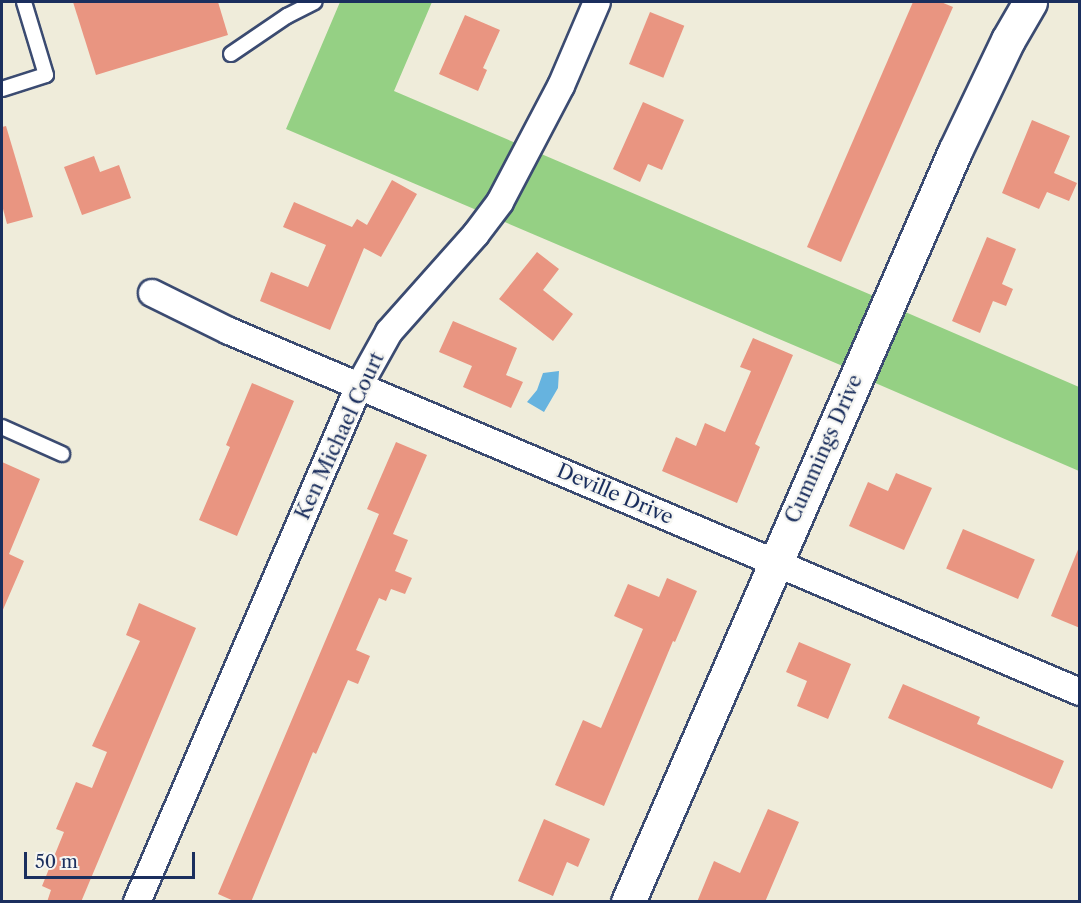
<!DOCTYPE html>
<html>
<head>
<meta charset="utf-8">
<style>
	body { margin:0 }
	#map { position:relative; width:1081px; height:903px; overflow:hidden; background:#efecda; font-family:"Libre Caslon Text",serif }
	div>[style] { position:absolute }
	.green>* { inset:0; background:#95d084 }
	.water>* { inset:0; background:#66b3df }
	.building>* { inset:0; background:#e99581; transform-origin:0 0 }
	.roads { filter:drop-shadow(2px 0 #3b4b71) drop-shadow(-2px 0 #3b4b71) drop-shadow(0 2px #3b4b71) drop-shadow(0 -2px #3b4b71) }
	.lane>* { height:14px; margin:-7px; padding:0 7px; transform-origin:7px; border-radius:7px; background:#fff }
	.street>* { height:26px; margin:-13px; padding:0 13px; transform-origin:13px; border-radius:13px; background:#fff }
	.secondary>* { height:33px; margin:-16.5px; padding:0 16.5px; transform-origin:16.5px; border-radius:16.5px; background:#fff }
	span { translate:-50% -50%; white-space:nowrap; text-align:center; line-height:1.15; -webkit-text-stroke:4.5px #f6f6f2; paint-order:stroke }
	.street-label { font-size:20px; color:#1b2f5e }
	.frame { position:absolute; inset:0; border:3px solid #1b2f5e; pointer-events:none }
	.scale { position:absolute; left:24px; top:852px; width:171px; height:27px; box-sizing:border-box; border:3px solid #1b2f5e; border-top:0; padding-left:8px; font-size:18px; line-height:21px; white-space:nowrap; color:#1b2f5e; -webkit-text-stroke:4px #f6f6f2; paint-order:stroke }
</style>
</head>
<body>
<div id="map">
	<div class="green">
		<i style="clip-path:polygon(340px 2px,432px 2px,394px 91px,876px 297px,845px 367px,286px 129px)"></i>
		<i style="clip-path:polygon(903px 311px,1079px 387px,1079px 471px,873px 382px)"></i>
	</div>
	<div class="water">
		<i style="clip-path:polygon(559px 371px,558px 388px,544px 412px,527px 402px,537px 390px,543px 373px)"></i>
	</div>
	<div class="building">
		<i style="clip-path:polygon(73px 2px,218px 2px,228px 35px,96px 75px)"></i>
		<i style="clip-path:polygon(913px 2px,941px 2px,953px 7px,841px 262px,807px 247px)"></i>
		<i style="left:650px;top:12px;width:37px;height:56px;rotate:22deg"></i>
		<i style="clip-path:polygon(465px 15px,500px 30px,483px 68px,487px 70px,478px 91px,439px 74px)"></i>
		<i style="clip-path:polygon(643px 102px,684px 120px,662px 170px,648px 164px,640px 182px,613px 169px)"></i>
		<i style="clip-path:polygon(1032px 120px,1070px 136px,1054px 173px,1077px 183px,1069px 201px,1047px 192px,1039px 209px,1002px 193px)"></i>
		<i style="clip-path:polygon(6px 126px,33px 217px,7px 224px,2px 205px,2px 127px)"></i>
		<i style="clip-path:polygon(94px 156px,100px 172px,119px 165px,131px 198px,82px 215px,64px 167px)"></i>
		<i style="clip-path:polygon(392px 180px,417px 194px,381px 257px,364px 248px,330px 330px,260px 301px,271px 272px,308px 287px,326px 245px,283px 227px,294px 202px,352px 227px,357px 219px,367px 225px)"></i>
		<i style="clip-path:polygon(987px 237px,1016px 249px,1002px 284px,1013px 289px,1006px 306px,993px 301px,980px 333px,952px 321px)"></i>
		<i style="clip-path:polygon(537px 252px,559px 269px,543px 290px,573px 314px,553px 341px,499px 299px)"></i>
		<i style="clip-path:polygon(453px 321px,517px 348px,506px 375px,523px 382px,511px 408px,463px 387px,472px 366px,439px 352px)"></i>
		<i style="clip-path:polygon(753px 338px,793px 355px,755px 444px,760px 447px,737px 503px,662px 471px,676px 437px,696px 446px,705px 423px,725px 432px,751px 371px,740px 367px)"></i>
		<i style="clip-path:polygon(252px 383px,294px 401px,237px 536px,199px 520px,230px 447px,226px 445px)"></i>
		<i style="clip-path:polygon(396px 442px,427px 455px,393px 534px,408px 540px,395px 571px,412px 578px,405px 594px,391px 589px,386px 601px,379px 598px,356px 650px,370px 656px,358px 684px,348px 680px,316px 754px,313px 752px,251px 902px,236px 902px,218px 894px,379px 514px,367px 509px)"></i>
		<i style="clip-path:polygon(2px 462px,40px 479px,9px 554px,24px 561px,2px 612px)"></i>
		<i style="clip-path:polygon(896px 473px,932px 488px,904px 550px,849px 526px,868px 482px,888px 491px)"></i>
		<i style="left:963px;top:529px;width:78px;height:43px;rotate:23deg"></i>
		<i style="clip-path:polygon(1079px 547px,1080px 547px,1080px 628px,1051px 616px)"></i>
		<i style="clip-path:polygon(667px 578px,697px 591px,675px 642px,673px 641px,604px 806px,555px 785px,583px 720px,601px 728px,643px 629px,614px 616px,628px 584px,659px 597px)"></i>
		<i style="clip-path:polygon(139px 603px,196px 628px,81px 902px,47px 902px,51px 890px,42px 886px,64px 832px,56px 829px,76px 782px,92px 788px,107px 752px,92px 746px,140px 641px,126px 635px)"></i>
		<i style="clip-path:polygon(799px 642px,851px 664px,828px 719px,797px 706px,807px 681px,786px 672px)"></i>
		<i style="clip-path:polygon(903px 684px,980px 717px,977px 724px,1064px 761px,1052px 789px,888px 718px)"></i>
		<i style="clip-path:polygon(768px 809px,799px 822px,765px 902px,697px 902px,714px 861px,740px 873px)"></i>
		<i style="clip-path:polygon(544px 819px,590px 839px,578px 867px,567px 862px,553px 896px,518px 881px)"></i>
	</div>
	<div class="roads">
		<div class="lane">
			<i style="left:231px;top:54px;width:68px;rotate:-34.2deg"></i>
			<i style="left:287px;top:16px;width:31px;rotate:-27deg"></i>
			<i style="left:2px;top:89px;width:46px;rotate:-17.7deg"></i>
			<i style="left:46px;top:75px;width:76px;rotate:-106.8deg"></i>
			<i style="left:2px;top:427px;width:66px;rotate:24.2deg"></i>
		</div>
		<div class="street">
			<i style="left:152px;top:293px;width:86px;rotate:26.3deg"></i>
			<i style="left:229px;top:331px;width:924px;rotate:22.99deg"></i>
			<i style="left:137px;top:902px;width:562px;rotate:-66.72deg"></i>
			<i style="left:359px;top:386px;width:62px;rotate:-60.9deg"></i>
			<i style="left:389px;top:332px;width:131px;rotate:-48.4deg"></i>
			<i style="left:476px;top:234px;width:40px;rotate:-53deg"></i>
			<i style="left:500px;top:202px;width:131px;rotate:-62.3deg"></i>
			<i style="left:561px;top:86px;width:91px;rotate:-66.8deg"></i>
		</div>
		<div class="secondary">
			<i style="left:628px;top:902px;width:819px;rotate:-66.47deg"></i>
			<i style="left:955px;top:151px;width:123px;rotate:-64.5deg"></i>
			<i style="left:1008px;top:40px;width:44px;rotate:-59.9deg"></i>
		</div>
	</div>
	<div class="street-label">
		<span style="left:340px;top:436px;rotate:-65deg">Ken Michael Court</span>
		<span style="left:824px;top:449px;rotate:-66deg">Cummings Drive</span>
		<span style="left:615px;top:494px;rotate:23deg">Deville Drive</span>
	</div>
	<div class="frame"></div>
	<div class="scale">50 m</div>
</div>
</body>
</html>
